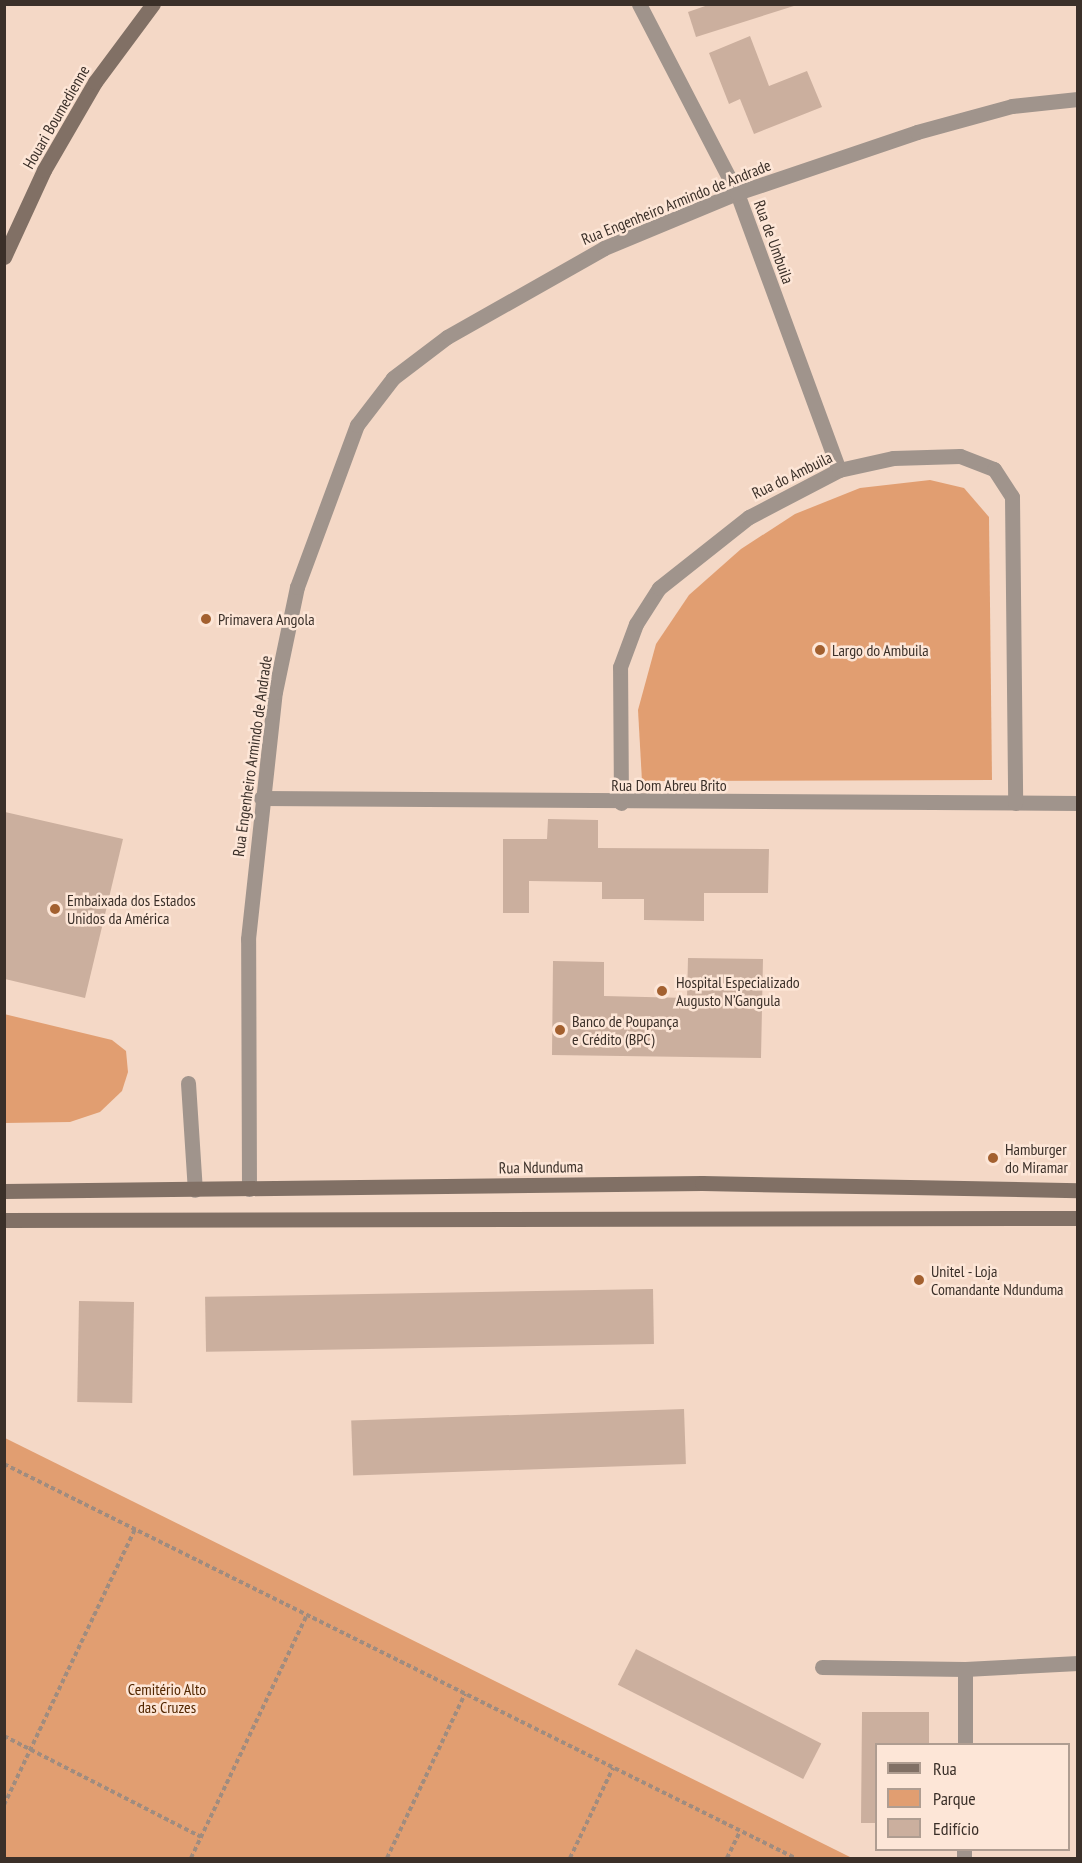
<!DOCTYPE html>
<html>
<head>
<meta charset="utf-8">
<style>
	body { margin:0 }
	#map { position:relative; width:1082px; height:1863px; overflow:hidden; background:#f4d8c6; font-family:"PT Sans Narrow",sans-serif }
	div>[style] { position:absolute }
	.green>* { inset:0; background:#e19e71 }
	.building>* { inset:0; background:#cbaf9e; transform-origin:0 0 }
	.path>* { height:4px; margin-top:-2px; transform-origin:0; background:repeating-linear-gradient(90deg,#a08c7f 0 4.5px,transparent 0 7.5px) }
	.lane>* { height:15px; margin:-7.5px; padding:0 7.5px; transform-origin:7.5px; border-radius:7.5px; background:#a0948c }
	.street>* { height:15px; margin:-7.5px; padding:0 7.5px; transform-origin:7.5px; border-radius:7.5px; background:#a0948c }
	.secondary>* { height:15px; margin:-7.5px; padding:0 7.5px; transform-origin:7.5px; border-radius:7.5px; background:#817065 }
	.dots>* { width:16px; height:16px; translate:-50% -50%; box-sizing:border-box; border:3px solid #fde6d7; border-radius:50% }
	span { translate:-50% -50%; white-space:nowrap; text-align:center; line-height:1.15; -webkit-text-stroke:5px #fde6d7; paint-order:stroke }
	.street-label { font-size:16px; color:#3b3029 }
	.poi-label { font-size:16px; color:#3b3029 }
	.left { translate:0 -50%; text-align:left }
	.park-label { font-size:16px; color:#532701 }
	.frame { position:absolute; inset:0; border:6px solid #3b3029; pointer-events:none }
	.legend { position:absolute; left:875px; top:1743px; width:195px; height:108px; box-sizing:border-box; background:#fde6d7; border:2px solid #af9d91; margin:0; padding:8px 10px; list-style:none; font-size:18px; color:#3b3029 }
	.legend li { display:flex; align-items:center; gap:12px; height:30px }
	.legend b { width:30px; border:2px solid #af9d91 }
</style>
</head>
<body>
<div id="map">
	<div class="green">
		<i style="clip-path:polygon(930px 480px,964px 488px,989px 517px,992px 780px,642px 781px,638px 710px,656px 644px,689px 595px,741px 549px,795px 514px,860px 488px)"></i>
		<i style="clip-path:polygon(4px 1014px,112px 1040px,126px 1051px,128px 1072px,122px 1091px,100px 1112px,70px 1122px,5px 1123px)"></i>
		<i style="clip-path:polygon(4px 1438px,5px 1438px,852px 1858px,5px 1858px)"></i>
	</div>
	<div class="building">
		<i style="clip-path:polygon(711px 4px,797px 4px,797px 5px,696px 37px,688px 12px)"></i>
		<i style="clip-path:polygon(750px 36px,769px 86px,807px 71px,822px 107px,754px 134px,740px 99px,729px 104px,709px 53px)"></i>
		<i style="clip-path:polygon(5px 812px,123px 839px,85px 998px,5px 979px)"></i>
		<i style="clip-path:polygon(548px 819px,598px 820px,598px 848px,769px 849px,768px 893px,704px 893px,704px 921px,644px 920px,644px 899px,602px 899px,602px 882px,529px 881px,529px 913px,503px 913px,503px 839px,547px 839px)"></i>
		<i style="clip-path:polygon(688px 958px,763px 959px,761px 1058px,552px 1055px,553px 961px,604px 962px,604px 996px,687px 998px)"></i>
		<i style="left:653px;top:1289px;width:55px;height:448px;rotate:89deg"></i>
		<i style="left:79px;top:1301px;width:55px;height:101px;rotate:1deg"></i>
		<i style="left:684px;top:1409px;width:55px;height:333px;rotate:88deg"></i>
		<i style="left:636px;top:1649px;width:208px;height:40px;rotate:27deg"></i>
		<i style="clip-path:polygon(862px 1712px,929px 1712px,929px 1744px,876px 1744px,876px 1823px,861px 1823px)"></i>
	</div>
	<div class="path">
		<i style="left:4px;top:1464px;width:884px;rotate:26.48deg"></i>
		<i style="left:4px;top:1736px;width:221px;rotate:27.1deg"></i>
		<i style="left:4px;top:1805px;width:306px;rotate:-64.6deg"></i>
		<i style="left:191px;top:1858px;width:269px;rotate:-64.5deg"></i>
		<i style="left:387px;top:1858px;width:182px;rotate:-64.6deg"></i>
		<i style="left:570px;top:1858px;width:100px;rotate:-64.5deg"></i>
		<i style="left:727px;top:1858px;width:30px;rotate:-64deg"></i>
	</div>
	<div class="lane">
		<i style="left:188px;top:1083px;width:107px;rotate:86.3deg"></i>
	</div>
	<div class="street">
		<i style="left:639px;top:4px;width:213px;rotate:62.6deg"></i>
		<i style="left:737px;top:193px;width:295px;rotate:69.8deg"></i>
		<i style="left:261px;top:798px;width:817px;rotate:0.35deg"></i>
		<i style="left:621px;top:803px;width:136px;rotate:-90.4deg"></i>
		<i style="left:620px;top:667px;width:46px;rotate:-69.6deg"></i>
		<i style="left:636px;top:624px;width:43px;rotate:-57.4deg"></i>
		<i style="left:659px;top:588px;width:115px;rotate:-38.3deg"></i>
		<i style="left:749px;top:517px;width:102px;rotate:-27.6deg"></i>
		<i style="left:839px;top:470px;width:55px;rotate:-12.5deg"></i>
		<i style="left:893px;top:458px;width:67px;rotate:-1.7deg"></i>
		<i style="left:960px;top:456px;width:36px;rotate:21deg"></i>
		<i style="left:994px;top:469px;width:33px;rotate:57deg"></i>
		<i style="left:1012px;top:497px;width:306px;rotate:89.4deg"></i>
		<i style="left:249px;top:1189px;width:250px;rotate:-90.2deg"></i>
		<i style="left:248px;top:939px;width:248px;rotate:-83.8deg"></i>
		<i style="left:275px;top:692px;width:107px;rotate:-78.2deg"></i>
		<i style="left:297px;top:587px;width:173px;rotate:-69.7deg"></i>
		<i style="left:357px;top:425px;width:59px;rotate:-52.5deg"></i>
		<i style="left:393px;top:378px;width:68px;rotate:-37.2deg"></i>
		<i style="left:447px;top:337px;width:180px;rotate:-29.5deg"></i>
		<i style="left:604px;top:248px;width:144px;rotate:-22.5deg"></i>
		<i style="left:737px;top:193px;width:190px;rotate:-18.7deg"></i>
		<i style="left:917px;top:132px;width:98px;rotate:-15.3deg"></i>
		<i style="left:1012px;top:106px;width:66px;rotate:-6.1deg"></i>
		<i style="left:822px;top:1667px;width:143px;rotate:0.8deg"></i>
		<i style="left:965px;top:1669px;width:113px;rotate:-3deg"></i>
		<i style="left:965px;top:1744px;width:75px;rotate:-90deg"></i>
		<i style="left:964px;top:1858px;width:8px;rotate:-90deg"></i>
	</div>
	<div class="secondary">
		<i style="left:4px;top:257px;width:96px;rotate:-65.3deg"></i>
		<i style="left:44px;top:170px;width:102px;rotate:-59.9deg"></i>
		<i style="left:95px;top:82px;width:97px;rotate:-53.4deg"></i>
		<i style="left:4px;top:1191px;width:698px;rotate:-0.66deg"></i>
		<i style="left:702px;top:1183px;width:376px;rotate:1.1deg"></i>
		<i style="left:4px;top:1220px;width:1074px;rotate:-0.11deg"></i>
	</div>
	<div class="dots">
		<i style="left:206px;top:619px;background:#a3602f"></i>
		<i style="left:820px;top:650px;background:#a3602f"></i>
		<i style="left:55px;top:909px;background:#a3602f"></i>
		<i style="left:662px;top:991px;background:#a3602f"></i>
		<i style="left:560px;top:1030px;background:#a3602f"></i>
		<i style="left:993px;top:1158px;background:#a3602f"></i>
		<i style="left:919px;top:1280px;background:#a3602f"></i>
	</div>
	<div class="street-label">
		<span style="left:56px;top:117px;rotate:-60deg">Houari Boumedienne</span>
		<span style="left:676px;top:202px;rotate:-22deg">Rua Engenheiro Armindo de Andrade</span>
		<span style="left:774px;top:242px;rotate:70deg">Rua de Umbuila</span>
		<span style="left:792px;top:475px;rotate:-26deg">Rua do Ambuila</span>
		<span style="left:252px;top:756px;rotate:-82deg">Rua Engenheiro Armindo de Andrade</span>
		<span style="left:669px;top:785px">Rua Dom Abreu Brito</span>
		<span style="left:541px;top:1167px;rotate:-1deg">Rua Ndunduma</span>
	</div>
	<div class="poi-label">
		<span class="left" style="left:218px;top:619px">Primavera Angola</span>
		<span class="left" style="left:832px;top:650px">Largo do Ambuila</span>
		<span class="left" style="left:67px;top:909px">Embaixada dos Estados<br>Unidos da América</span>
		<span class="left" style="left:676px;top:991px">Hospital Especializado<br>Augusto N’Gangula</span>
		<span class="left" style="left:572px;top:1030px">Banco de Poupança<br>e Crédito (BPC)</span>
		<span class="left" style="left:1005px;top:1158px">Hamburger<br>do Miramar</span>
		<span class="left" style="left:931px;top:1280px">Unitel - Loja<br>Comandante Ndunduma</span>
	</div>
	<div class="park-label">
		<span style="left:167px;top:1698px">Cemitério Alto<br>das Cruzes</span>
	</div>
	<div class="frame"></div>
	<ul class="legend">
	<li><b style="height:8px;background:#817065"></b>Rua</li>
	<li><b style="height:16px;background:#e19e71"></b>Parque</li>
	<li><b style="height:16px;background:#cbaf9e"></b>Edifício</li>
	</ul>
</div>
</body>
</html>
